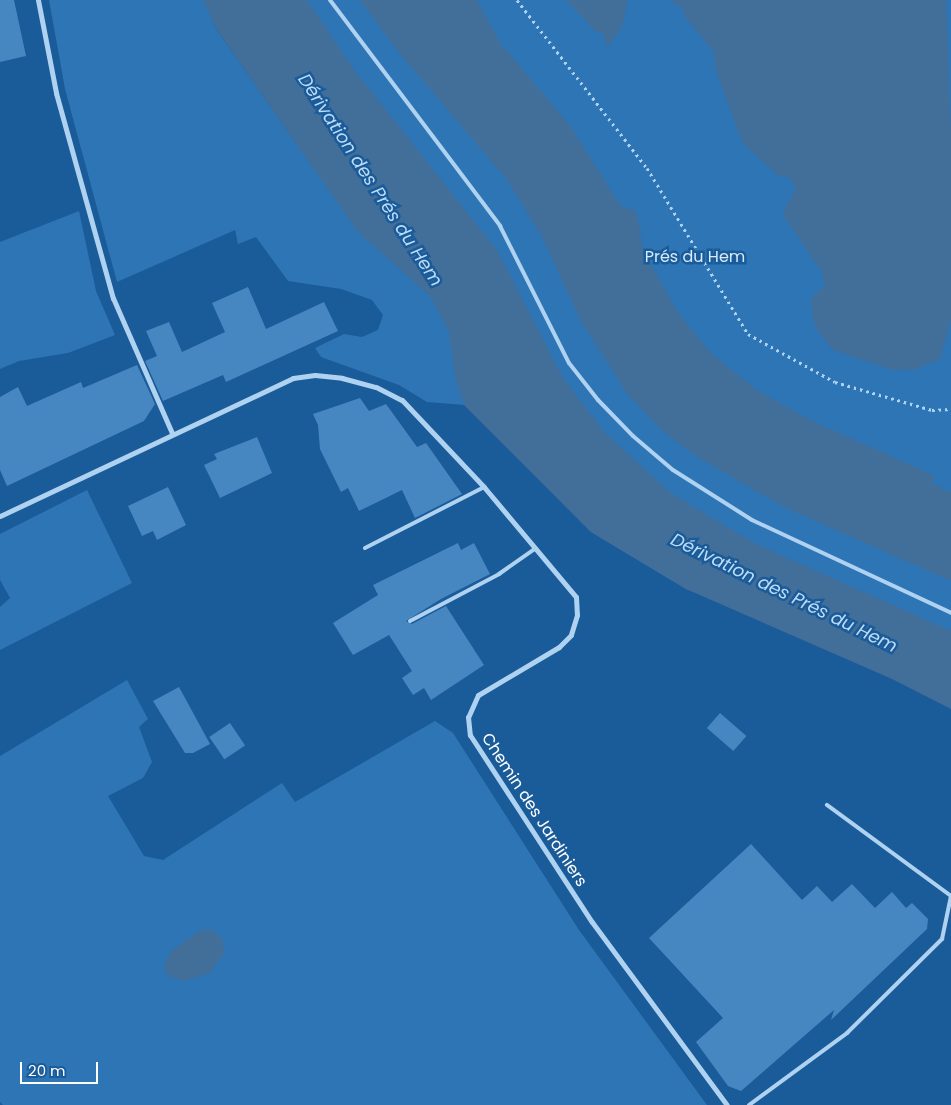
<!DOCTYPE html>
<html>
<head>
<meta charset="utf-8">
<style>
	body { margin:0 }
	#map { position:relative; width:951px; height:1105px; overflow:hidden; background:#1a5b99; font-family:Poppins,sans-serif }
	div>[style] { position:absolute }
	.green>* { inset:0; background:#2e75b6 }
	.water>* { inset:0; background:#426e9a }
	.building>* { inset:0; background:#4787c1; transform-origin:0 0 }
	.path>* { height:3px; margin-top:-1.5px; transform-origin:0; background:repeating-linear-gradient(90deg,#afd2f1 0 2.5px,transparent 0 6.5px) }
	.lane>* { height:4px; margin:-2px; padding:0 2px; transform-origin:2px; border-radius:2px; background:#afd2f1 }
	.street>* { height:5px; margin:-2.5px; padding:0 2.5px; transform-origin:2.5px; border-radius:2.5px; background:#afd2f1 }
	span { translate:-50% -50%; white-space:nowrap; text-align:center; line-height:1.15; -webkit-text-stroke:5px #1a5b99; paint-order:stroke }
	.park-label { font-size:16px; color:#d6eafb }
	.street-label { font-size:16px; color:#fff }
	.water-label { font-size:18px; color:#bcdbf7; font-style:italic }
	.scale { position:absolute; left:20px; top:1062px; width:78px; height:22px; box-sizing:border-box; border:2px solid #fff; border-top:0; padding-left:6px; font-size:15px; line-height:18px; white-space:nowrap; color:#fff; -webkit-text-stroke:4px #1a5b99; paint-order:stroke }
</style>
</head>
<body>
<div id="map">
	<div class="green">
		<i style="clip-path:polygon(evenodd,49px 0,951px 0,951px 683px,686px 589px,591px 532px,465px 405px,427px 402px,399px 385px,321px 357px,315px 348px,344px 334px,362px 337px,378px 330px,383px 315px,372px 300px,341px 289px,288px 281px,256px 237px,238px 244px,235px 230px,117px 282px,65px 89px,49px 0,210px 14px,322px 180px,217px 30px,210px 14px)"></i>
		<i style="clip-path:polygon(79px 211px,96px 291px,115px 335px,68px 353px,19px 361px,0 369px,0 242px)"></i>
		<i style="clip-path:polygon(87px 490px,132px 583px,0 650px,0 607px,10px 598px,0 580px,0 534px)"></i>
		<i style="clip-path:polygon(127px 680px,148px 719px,139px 727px,152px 762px,143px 778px,108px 796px,144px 856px,163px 860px,282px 783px,295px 802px,435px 721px,453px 733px,579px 930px,707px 1105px,3px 1105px,0 1102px,0 756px)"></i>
	</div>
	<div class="water">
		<i style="clip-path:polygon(203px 0,307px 0,355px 71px,497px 250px,563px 378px,605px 433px,672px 494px,756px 544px,951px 631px,951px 709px,892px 679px,686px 589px,591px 532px,464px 405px,455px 377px,449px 332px,430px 296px,357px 231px,217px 30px)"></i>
		<i style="clip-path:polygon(360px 0,477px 0,501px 44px,571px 127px,620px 205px,637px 212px,643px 251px,679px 314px,711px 353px,757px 390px,810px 420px,935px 476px,932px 483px,951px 492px,951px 581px,786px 508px,697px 457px,665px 433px,628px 395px,582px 323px,541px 235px,505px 177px,401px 55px)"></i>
		<i style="clip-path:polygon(566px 0,627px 0,624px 22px,608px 48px,602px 32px,597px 33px)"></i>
		<i style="clip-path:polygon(670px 0,946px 0,951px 127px,951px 320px,940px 359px,913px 370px,889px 369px,833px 350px,819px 333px,813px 319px,811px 298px,825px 285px,822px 272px,785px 218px,784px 210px,796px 188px,788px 177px,777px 175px,742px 142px,716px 71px,713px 51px,686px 18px,681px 7px)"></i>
		<i style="clip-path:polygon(201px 930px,213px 930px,222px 939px,225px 952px,211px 972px,185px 981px,169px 977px,164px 966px,170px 952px)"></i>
	</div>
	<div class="building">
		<i style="clip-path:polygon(0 0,14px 0,26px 56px,0 62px)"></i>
		<i style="clip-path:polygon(248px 287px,266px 329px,324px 302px,338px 331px,226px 382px,223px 375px,163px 401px,145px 361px,157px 356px,146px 331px,169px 322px,182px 352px,225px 332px,212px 303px)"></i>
		<i style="clip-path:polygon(137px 365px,155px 404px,144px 421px,7px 486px,0 470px,0 397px,18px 387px,27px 406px,81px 382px,83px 388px)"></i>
		<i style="clip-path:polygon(360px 398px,369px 411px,386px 404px,417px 447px,426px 443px,462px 494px,415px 518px,402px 490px,359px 511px,348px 488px,341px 492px,320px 449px,318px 425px,313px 414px)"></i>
		<i style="clip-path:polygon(257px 437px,272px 473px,220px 498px,204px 465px,217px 459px,214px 454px)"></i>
		<i style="clip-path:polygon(168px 487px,186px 525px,157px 540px,153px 531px,142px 536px,128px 506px)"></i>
		<i style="clip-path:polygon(458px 543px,461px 550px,474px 543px,490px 574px,441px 599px,406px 621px,412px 624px,446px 606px,484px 665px,431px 700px,424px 688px,413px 695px,402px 678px,412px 671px,389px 635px,353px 655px,333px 623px,378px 595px,373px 585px)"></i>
		<i style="clip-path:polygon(179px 687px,210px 744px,193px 753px,185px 753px,153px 701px)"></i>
		<i style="left:720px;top:713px;width:35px;height:20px;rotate:41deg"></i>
		<i style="left:230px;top:723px;width:27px;height:25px;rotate:56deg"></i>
		<i style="clip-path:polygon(751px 844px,802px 900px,817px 886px,832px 902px,852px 884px,875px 908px,892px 892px,906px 908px,912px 903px,928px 919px,927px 929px,831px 1020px,834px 1010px,741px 1091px,728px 1086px,696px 1042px,723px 1018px,649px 938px)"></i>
	</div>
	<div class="path">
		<i style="left:517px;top:0;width:212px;rotate:52.3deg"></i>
		<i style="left:647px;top:168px;width:194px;rotate:58.7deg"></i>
		<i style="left:748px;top:334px;width:99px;rotate:28.9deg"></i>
		<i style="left:835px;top:382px;width:101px;rotate:16.1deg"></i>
		<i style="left:932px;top:410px;width:19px;rotate:-3deg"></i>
	</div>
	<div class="lane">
		<i style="left:330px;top:0;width:283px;rotate:53deg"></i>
		<i style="left:500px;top:226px;width:153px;rotate:63.3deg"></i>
		<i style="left:569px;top:363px;width:47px;rotate:51.9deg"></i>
		<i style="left:598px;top:400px;width:50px;rotate:45.8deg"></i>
		<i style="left:633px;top:436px;width:52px;rotate:40.4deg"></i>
		<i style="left:673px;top:470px;width:93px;rotate:32.3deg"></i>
		<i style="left:752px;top:520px;width:220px;rotate:25deg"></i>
		<i style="left:365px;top:548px;width:134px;rotate:-27.1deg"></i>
		<i style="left:410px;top:621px;width:101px;rotate:-27.8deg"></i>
		<i style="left:499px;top:574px;width:45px;rotate:-35.1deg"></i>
		<i style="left:749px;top:1105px;width:122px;rotate:-36.3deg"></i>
		<i style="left:847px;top:1033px;width:134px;rotate:-44.7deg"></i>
		<i style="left:942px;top:939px;width:44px;rotate:-78.2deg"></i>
		<i style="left:951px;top:896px;width:154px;rotate:-143.7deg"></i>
	</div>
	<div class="street">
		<i style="left:38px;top:0;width:95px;rotate:79deg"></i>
		<i style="left:56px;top:93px;width:213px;rotate:74.5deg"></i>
		<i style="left:113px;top:298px;width:147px;rotate:66.4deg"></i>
		<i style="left:0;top:516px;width:324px;rotate:-25.2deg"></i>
		<i style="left:293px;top:378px;width:22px;rotate:-8deg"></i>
		<i style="left:315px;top:375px;width:27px;rotate:6deg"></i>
		<i style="left:342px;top:378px;width:35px;rotate:15deg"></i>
		<i style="left:376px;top:387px;width:29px;rotate:27deg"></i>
		<i style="left:402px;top:400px;width:120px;rotate:46.7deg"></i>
		<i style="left:484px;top:487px;width:143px;rotate:50.1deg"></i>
		<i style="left:576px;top:597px;width:18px;rotate:87deg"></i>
		<i style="left:577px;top:615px;width:21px;rotate:107deg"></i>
		<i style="left:571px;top:635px;width:17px;rotate:135deg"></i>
		<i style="left:559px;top:647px;width:94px;rotate:149.3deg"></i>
		<i style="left:478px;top:695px;width:24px;rotate:114deg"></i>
		<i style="left:468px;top:717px;width:18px;rotate:84deg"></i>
		<i style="left:470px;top:735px;width:223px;rotate:56.9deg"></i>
		<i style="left:592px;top:922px;width:227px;rotate:53.6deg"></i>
	</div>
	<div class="park-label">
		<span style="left:695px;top:257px">Prés du Hem</span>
	</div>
	<div class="street-label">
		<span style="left:534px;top:810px;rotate:57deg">Chemin des Jardiniers</span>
	</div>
	<div class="water-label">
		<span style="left:370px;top:180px;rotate:57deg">Dérivation des Prés du Hem</span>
		<span style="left:784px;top:593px;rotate:26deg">Dérivation des Prés du Hem</span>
	</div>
	<div class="scale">20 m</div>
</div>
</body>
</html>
